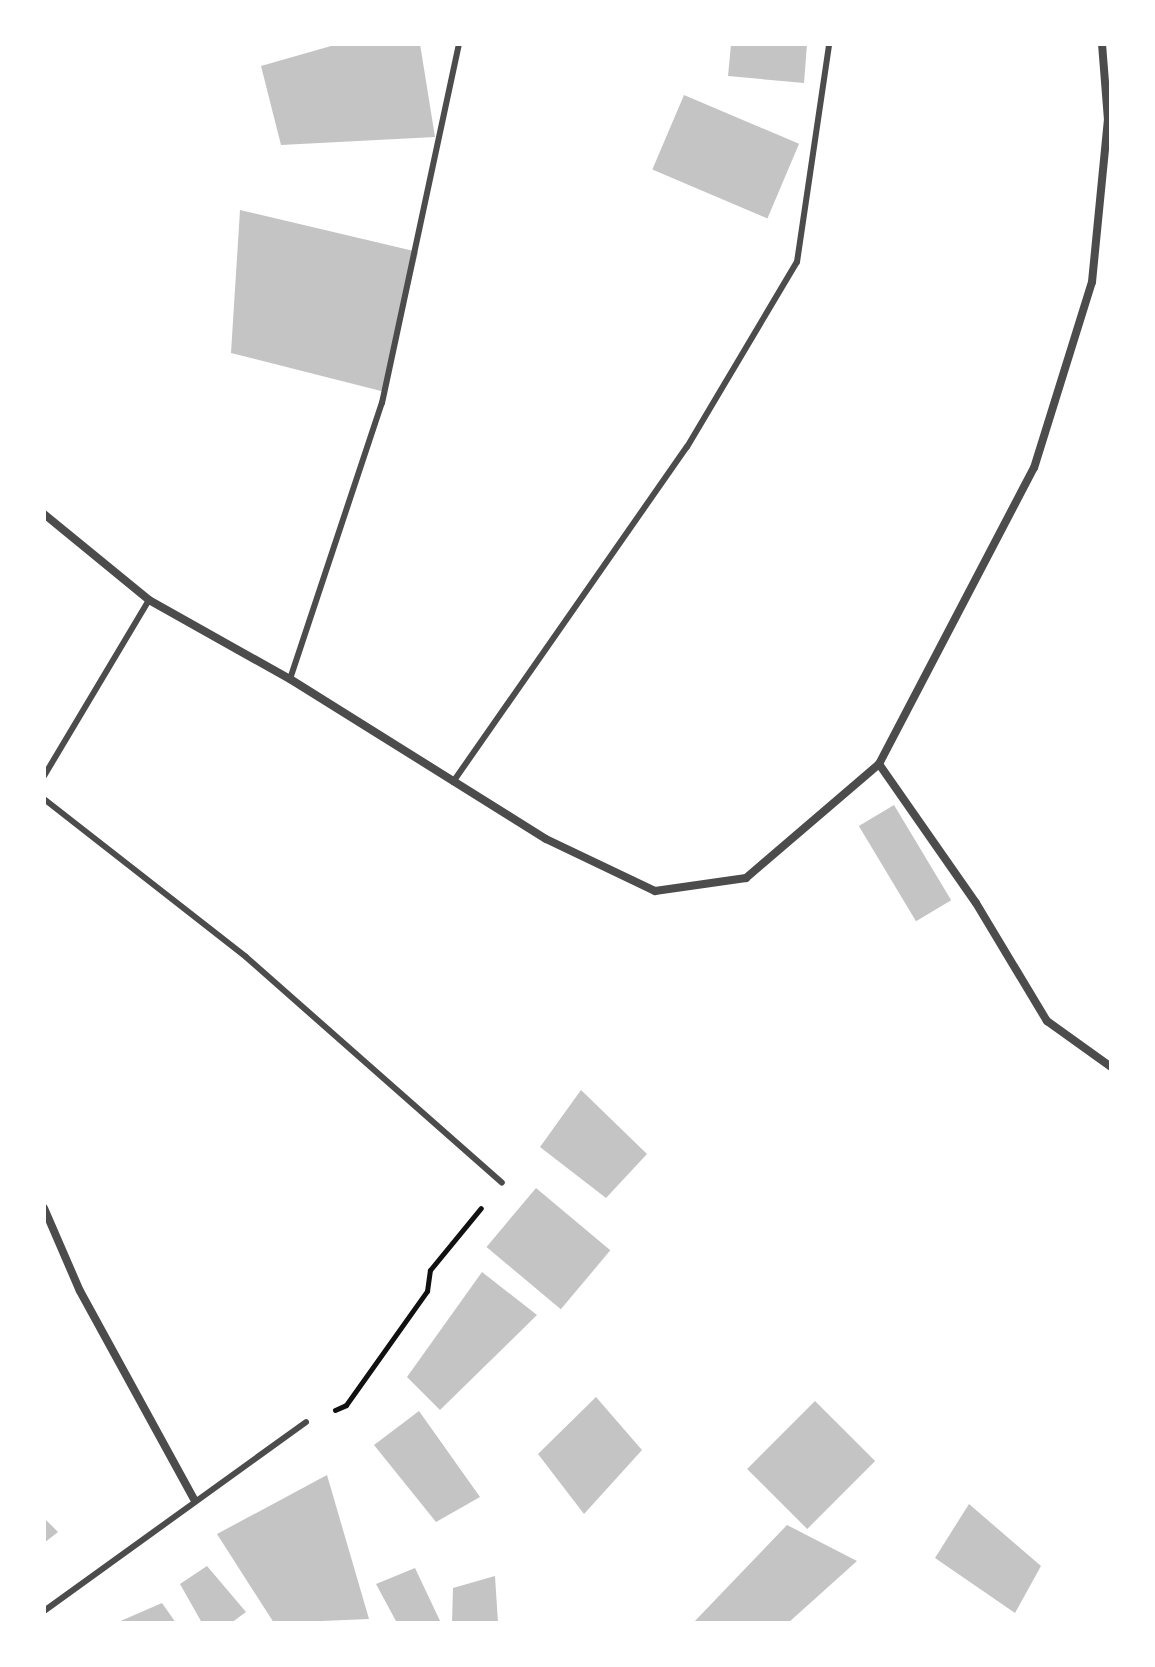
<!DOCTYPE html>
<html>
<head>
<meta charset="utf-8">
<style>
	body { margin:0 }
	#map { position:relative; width:1155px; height:1667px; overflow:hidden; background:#fff; font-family:"PT Sans Narrow",sans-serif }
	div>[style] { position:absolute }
	.building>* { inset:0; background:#c4c4c4; transform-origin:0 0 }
	.path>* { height:5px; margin:-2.5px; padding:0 2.5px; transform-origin:2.5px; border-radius:2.5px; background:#111 }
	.service>* { height:6px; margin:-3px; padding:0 3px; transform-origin:3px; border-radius:3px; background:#4c4c4c }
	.minor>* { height:8px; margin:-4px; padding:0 4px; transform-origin:4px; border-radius:4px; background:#4c4c4c }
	span { translate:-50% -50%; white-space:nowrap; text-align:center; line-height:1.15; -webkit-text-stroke:7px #fff; paint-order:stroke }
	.frame { position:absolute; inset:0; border:46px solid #fff; pointer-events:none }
</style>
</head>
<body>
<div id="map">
	<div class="building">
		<i style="clip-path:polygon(338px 44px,420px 44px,435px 137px,281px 145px,261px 66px)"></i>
		<i style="clip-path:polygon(731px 44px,807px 44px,804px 83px,728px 76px)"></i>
		<i style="left:684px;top:95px;width:125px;height:81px;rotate:23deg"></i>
		<i style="clip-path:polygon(240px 210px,418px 252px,385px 392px,231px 353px)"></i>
		<i style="left:894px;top:805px;width:111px;height:41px;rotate:59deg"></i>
		<i style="clip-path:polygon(581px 1090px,647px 1154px,606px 1198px,540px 1147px)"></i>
		<i style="left:536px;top:1188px;width:97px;height:77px;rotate:40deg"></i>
		<i style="clip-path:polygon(482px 1272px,537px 1315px,440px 1410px,407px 1377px)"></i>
		<i style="clip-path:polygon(596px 1397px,642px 1450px,584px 1514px,538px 1454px)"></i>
		<i style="left:815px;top:1401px;width:85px;height:96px;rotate:45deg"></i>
		<i style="clip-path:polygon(419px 1411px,480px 1497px,436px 1522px,374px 1445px)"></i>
		<i style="clip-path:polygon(327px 1475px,369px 1619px,274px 1623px,217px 1534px)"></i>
		<i style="clip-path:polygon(969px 1504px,1041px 1566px,1015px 1613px,935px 1558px)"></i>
		<i style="clip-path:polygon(44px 1518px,58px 1532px,44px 1543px)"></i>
		<i style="clip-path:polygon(787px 1525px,857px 1561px,788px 1623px,693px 1623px)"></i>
		<i style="clip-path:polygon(207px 1566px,246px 1612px,231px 1623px,202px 1623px,180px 1584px)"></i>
		<i style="clip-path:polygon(415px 1568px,441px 1623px,397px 1623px,376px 1584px)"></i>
		<i style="clip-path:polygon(495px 1576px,498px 1623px,452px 1623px,453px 1588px)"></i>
		<i style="clip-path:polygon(162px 1603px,176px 1623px,116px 1623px)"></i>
	</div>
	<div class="path">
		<i style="left:335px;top:1410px;width:12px;rotate:-24deg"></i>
		<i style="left:346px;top:1405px;width:140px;rotate:-54.6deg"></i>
		<i style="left:427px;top:1291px;width:21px;rotate:-82deg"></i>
		<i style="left:430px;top:1270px;width:80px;rotate:-50.6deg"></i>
	</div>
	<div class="service">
		<i style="left:290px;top:679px;width:291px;rotate:-71.6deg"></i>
		<i style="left:382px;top:403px;width:367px;rotate:-77.9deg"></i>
		<i style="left:44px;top:776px;width:205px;rotate:-59.2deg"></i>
		<i style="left:453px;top:782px;width:409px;rotate:-55.1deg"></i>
		<i style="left:687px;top:447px;width:215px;rotate:-59.3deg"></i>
		<i style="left:797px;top:262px;width:220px;rotate:-81.6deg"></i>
		<i style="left:44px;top:799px;width:256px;rotate:38deg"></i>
		<i style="left:246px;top:957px;width:341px;rotate:41.4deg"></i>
		<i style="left:44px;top:1611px;width:323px;rotate:-35.8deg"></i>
	</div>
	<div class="minor">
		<i style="left:44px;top:514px;width:136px;rotate:39.3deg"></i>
		<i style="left:149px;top:600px;width:162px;rotate:29.3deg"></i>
		<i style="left:290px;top:679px;width:302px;rotate:32deg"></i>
		<i style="left:546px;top:839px;width:121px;rotate:25.5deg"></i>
		<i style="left:655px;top:891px;width:92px;rotate:-8.1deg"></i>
		<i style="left:746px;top:878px;width:175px;rotate:-40.6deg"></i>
		<i style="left:879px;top:764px;width:334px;rotate:-62.4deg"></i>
		<i style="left:1034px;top:468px;width:195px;rotate:-72.7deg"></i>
		<i style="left:1092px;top:282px;width:163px;rotate:-84.4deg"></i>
		<i style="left:1108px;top:120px;width:76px;rotate:-94.5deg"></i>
		<i style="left:879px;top:764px;width:169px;rotate:55.1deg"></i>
		<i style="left:976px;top:903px;width:138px;rotate:59deg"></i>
		<i style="left:1047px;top:1021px;width:79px;rotate:35.7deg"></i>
		<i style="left:44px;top:1208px;width:90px;rotate:66.6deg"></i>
		<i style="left:80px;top:1291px;width:237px;rotate:61.3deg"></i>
	</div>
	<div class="frame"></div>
</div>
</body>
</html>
